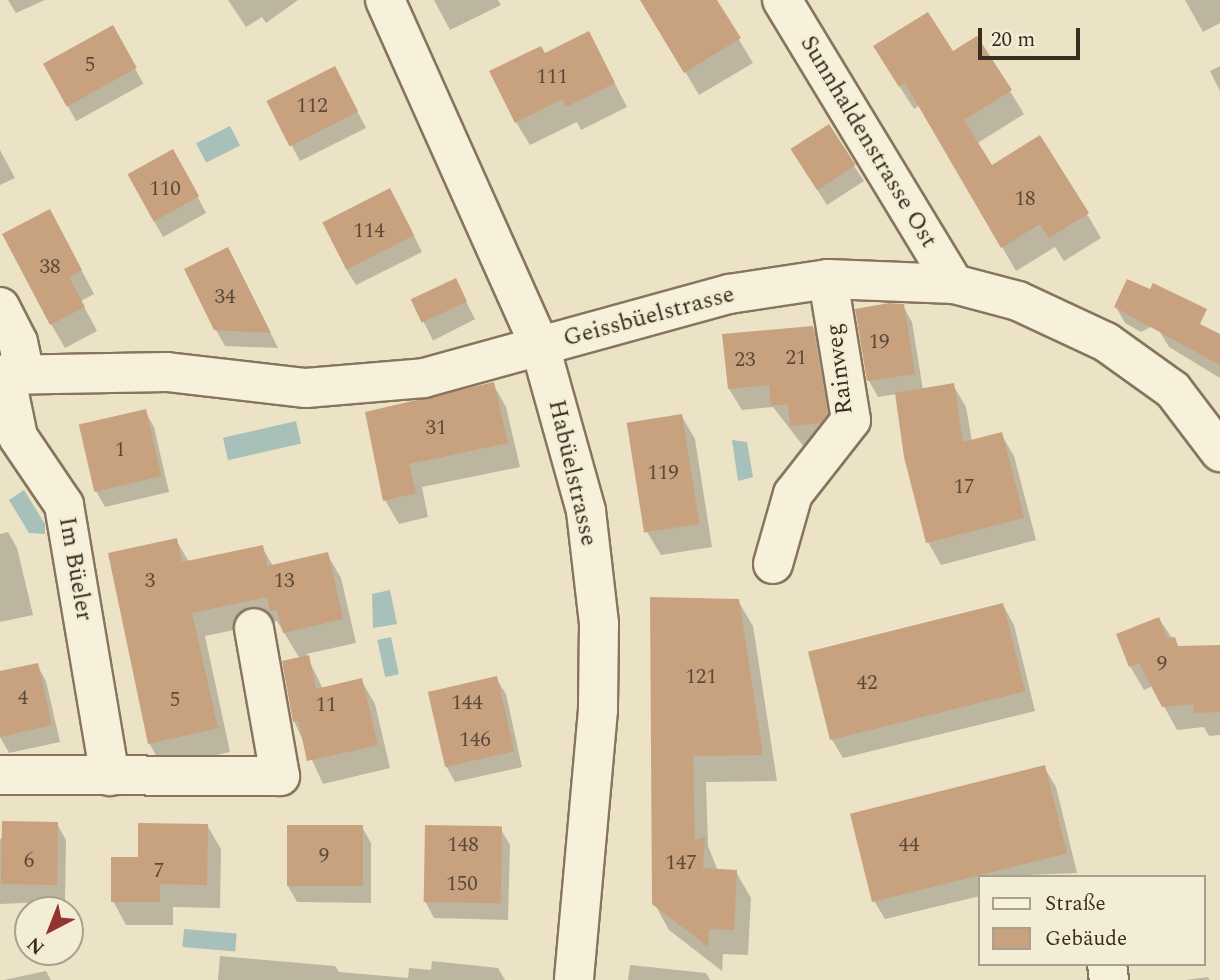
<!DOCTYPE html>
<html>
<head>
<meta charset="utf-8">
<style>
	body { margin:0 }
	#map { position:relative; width:1220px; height:980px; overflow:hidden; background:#ece3c7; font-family:Spectral,serif }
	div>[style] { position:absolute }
	.water>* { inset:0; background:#a8c0ba; transform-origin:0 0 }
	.shadow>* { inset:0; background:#0003; transform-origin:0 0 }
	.building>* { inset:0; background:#c8a17f; transform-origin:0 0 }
	.roads { filter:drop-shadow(2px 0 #87755d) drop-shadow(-2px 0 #87755d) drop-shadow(0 2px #87755d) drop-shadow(0 -2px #87755d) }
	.minor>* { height:38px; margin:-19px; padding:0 19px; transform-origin:19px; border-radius:19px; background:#f7f0da }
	span { translate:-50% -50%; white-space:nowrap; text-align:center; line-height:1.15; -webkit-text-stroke:5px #f4edd6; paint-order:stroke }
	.number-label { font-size:21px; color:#5c4a38 }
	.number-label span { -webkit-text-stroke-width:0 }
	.street-label { font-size:24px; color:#382d20 }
	.legend { position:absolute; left:978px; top:875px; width:228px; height:91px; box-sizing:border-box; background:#f4edd6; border:2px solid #a9a08d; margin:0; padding:9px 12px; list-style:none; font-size:21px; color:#382d20 }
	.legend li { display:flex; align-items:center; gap:14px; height:35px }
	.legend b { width:35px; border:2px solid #a9a08d }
	.north { position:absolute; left:14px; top:896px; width:70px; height:70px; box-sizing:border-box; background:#f4edd6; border:2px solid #a9a08d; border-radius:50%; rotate:222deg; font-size:19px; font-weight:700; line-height:28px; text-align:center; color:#382d20 }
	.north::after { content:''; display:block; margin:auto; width:24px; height:32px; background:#923430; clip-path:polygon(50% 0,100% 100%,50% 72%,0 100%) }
	.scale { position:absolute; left:978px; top:28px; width:102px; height:32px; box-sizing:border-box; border:4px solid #382d20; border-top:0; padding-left:9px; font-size:21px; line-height:24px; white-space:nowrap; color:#382d20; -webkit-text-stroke:5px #f4edd6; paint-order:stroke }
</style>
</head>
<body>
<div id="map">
	<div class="water">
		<i style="left:230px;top:126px;width:22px;height:38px;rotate:63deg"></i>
		<i style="left:296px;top:421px;width:23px;height:75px;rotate:77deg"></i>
		<i style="clip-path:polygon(732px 440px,747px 442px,753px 477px,738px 481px)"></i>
		<i style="clip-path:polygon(24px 490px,45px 524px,45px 534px,29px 533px,9px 500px)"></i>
		<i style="clip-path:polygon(390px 590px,397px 624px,373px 628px,372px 594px)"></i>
		<i style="left:391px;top:637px;width:38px;height:14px;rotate:78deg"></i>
		<i style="left:184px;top:929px;width:53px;height:18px;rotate:5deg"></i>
	</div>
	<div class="shadow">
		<i style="clip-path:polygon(8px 0,45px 0,16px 13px)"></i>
		<i style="clip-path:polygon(228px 0,298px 0,266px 23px,262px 17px,246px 27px)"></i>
		<i style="clip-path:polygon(434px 0,498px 0,501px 5px,450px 30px)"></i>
		<i style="clip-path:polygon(642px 0,715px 0,753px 63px,699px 95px)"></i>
		<i style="clip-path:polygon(1185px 0,1220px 0,1220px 23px,1203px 32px)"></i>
		<i style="left:112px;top:27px;width:65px;height:77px;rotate:61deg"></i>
		<i style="clip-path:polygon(589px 33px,627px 107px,581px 130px,577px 122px,530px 145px,516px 122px,545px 55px)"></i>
		<i style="clip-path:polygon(952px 54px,1010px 91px,1024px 114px,976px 144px,991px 168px,1087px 214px,1101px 238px,1064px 261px,1055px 247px,1016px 271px,920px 105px,914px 109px,889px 70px)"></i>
		<i style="clip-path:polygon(1220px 66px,1220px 91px,1210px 71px)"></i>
		<i style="clip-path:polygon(343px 84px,366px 128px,300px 161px,268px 102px)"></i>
		<i style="clip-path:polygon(0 150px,15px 178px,0 185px)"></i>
		<i style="clip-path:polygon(802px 166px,854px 166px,864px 181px,827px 205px)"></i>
		<i style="clip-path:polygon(182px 167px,206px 213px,163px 237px,154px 221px)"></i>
		<i style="clip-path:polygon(399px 206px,422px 252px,356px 285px,346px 269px)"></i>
		<i style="clip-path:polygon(63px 235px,94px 294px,81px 301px,97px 331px,65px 348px,51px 324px)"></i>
		<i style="clip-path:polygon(237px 265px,278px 348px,225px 346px,216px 330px)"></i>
		<i style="left:455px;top:280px;width:44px;height:47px;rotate:63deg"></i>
		<i style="clip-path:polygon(903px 306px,912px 322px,923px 390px,953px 385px,966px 407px,972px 441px,1001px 434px,1014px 456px,1036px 540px,941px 565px,928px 542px,897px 394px,878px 397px,869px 381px,857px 310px)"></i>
		<i style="clip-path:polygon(1116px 307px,1178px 313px,1141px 332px,1125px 323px)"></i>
		<i style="clip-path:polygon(813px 328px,825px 349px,833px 444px,804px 447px,773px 407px,742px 410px,729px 389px)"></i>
		<i style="clip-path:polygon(1160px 332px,1220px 336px,1220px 378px,1169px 347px)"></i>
		<i style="clip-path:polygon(493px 384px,506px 407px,520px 467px,422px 487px,428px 517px,399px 524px,385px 500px,367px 414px)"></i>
		<i style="clip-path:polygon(145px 411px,154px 427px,169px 492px,105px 507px,96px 491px,81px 426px)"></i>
		<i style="clip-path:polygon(681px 415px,695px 439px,712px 547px,661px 555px,647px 532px,629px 423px)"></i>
		<i style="clip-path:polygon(8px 532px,17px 548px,33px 615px,0 622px,0 534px)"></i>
		<i style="clip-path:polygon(176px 540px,189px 562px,262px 547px,273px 566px,327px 554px,341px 578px,356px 643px,306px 654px,323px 689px,361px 680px,375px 704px,390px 768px,323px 784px,294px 721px,300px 659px,277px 621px,205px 636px,230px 752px,163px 767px,149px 743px)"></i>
		<i style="clip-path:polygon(652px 599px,738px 601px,753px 626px,777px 781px,706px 782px,708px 846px,718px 871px,736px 872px,751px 898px,748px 955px,723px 954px,722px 971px,669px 930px,654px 903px)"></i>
		<i style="clip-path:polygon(1003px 605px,1014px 625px,1035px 711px,843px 758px,831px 738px)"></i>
		<i style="clip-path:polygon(1159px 619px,1179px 648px,1220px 646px,1220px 735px,1209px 736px,1204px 727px,1177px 730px,1153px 686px,1144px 690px,1130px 666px)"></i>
		<i style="clip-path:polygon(37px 665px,46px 681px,60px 742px,9px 753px,0 737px,0 673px)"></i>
		<i style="clip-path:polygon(496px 678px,506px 694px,522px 767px,455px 782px,446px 766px,430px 693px)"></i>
		<i style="clip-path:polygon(1044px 767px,1056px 787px,1077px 873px,980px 877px,980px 896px,885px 919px,873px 899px)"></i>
		<i style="clip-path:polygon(57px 824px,66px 840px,65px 901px,0 904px,0 839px)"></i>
		<i style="clip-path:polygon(207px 825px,221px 849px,220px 908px,173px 907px,173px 925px,126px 925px,113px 901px,140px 859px)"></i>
		<i style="clip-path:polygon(362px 827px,371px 843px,371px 903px,297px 902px,288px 886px)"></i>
		<i style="clip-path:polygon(500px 828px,510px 845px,508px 920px,434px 918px,425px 901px)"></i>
		<i style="clip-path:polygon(220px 956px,335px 966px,339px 972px,408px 978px,409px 968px,431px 970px,432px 961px,498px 968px,505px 980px,218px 980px)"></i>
		<i style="clip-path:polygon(630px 965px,706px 973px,710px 980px,628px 980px)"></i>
		<i style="clip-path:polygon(46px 971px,51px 980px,4px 980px)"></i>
		<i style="clip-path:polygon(1208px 977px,1210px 980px,1185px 980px)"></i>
	</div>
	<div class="building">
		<i style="clip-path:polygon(640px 0,717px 0,741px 38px,684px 73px)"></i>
		<i style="clip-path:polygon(928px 12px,953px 51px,977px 36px,1012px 90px,964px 120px,992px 165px,1040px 135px,1089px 213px,1049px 238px,1040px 224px,1001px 248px,905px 83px,899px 87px,873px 46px)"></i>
		<i style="left:113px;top:25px;width:49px;height:80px;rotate:61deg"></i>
		<i style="clip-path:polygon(589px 31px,615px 83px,566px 107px,562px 99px,515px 123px,489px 71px,541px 46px,545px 53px)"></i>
		<i style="left:335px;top:66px;width:51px;height:77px;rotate:63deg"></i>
		<i style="left:829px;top:124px;width:49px;height:46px;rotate:57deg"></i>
		<i style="left:173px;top:149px;width:54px;height:52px;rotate:61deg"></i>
		<i style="left:390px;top:188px;width:53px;height:76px;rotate:63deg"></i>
		<i style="clip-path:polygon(50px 209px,82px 270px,69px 277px,85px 307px,50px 325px,2px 234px)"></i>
		<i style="clip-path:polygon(228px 247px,271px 333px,214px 330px,184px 269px)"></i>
		<i style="left:456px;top:278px;width:26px;height:50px;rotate:65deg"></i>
		<i style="clip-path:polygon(1127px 279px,1150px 289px,1153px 283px,1207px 309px,1200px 324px,1220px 334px,1220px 365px,1114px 307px)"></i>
		<i style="clip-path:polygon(889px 303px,904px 304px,915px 374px,867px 381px,855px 309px)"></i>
		<i style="clip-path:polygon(813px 326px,828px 414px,821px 423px,790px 426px,788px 404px,771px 406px,769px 385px,728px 389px,722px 334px)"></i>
		<i style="clip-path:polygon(494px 382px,508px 443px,409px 464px,416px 493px,383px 501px,365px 412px)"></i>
		<i style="clip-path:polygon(954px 383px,963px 442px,1002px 432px,1024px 518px,926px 543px,904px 457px,895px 393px)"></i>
		<i style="left:146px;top:409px;width:69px;height:69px;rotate:77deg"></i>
		<i style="left:682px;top:414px;width:111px;height:56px;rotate:81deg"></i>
		<i style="clip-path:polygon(177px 538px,182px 562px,263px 545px,267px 566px,328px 552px,343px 619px,283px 633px,277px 610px,270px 611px,267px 597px,192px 613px,218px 728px,148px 744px,108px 553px)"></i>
		<i style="clip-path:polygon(650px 597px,739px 599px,763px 755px,693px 756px,695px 840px,705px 837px,703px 868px,737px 870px,734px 930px,709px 929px,708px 947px,652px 904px)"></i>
		<i style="left:1003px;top:603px;width:91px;height:201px;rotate:76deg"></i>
		<i style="clip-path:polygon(1159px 617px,1167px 638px,1175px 637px,1178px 646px,1220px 645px,1220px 712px,1194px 713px,1193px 704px,1162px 707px,1139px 663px,1129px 667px,1116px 634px)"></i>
		<i style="clip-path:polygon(309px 655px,316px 689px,362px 678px,378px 745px,307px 761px,298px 720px,293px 722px,282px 661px)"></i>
		<i style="clip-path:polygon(38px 663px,52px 725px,0 737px,0 671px)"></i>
		<i style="left:497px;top:676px;width:77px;height:71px;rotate:77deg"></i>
		<i style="left:1045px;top:765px;width:91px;height:201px;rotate:76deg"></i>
		<i style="left:2px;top:821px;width:56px;height:63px;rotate:1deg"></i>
		<i style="clip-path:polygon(138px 823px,208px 824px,207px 885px,160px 884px,160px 902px,111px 902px,111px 857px,138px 857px)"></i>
		<i style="left:287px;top:825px;width:76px;height:61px"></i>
		<i style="left:425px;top:825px;width:77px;height:77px;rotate:1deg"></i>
	</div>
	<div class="roads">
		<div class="minor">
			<i style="left:385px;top:0;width:379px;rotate:65.9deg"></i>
			<i style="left:540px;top:346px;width:171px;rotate:74.4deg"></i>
			<i style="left:586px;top:511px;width:114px;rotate:83.4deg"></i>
			<i style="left:599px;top:624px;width:86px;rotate:90.7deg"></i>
			<i style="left:598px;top:710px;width:271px;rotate:95.1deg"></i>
			<i style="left:782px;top:0;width:332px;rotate:58.8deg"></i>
			<i style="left:0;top:307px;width:39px;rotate:63deg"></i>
			<i style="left:18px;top:342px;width:33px;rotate:78deg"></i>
			<i style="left:5px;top:374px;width:64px;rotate:78.3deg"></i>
			<i style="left:18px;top:437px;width:82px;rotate:55.9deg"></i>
			<i style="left:64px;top:505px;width:275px;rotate:80.4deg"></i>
			<i style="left:0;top:375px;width:167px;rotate:-1deg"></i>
			<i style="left:167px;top:372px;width:140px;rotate:6.6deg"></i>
			<i style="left:306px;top:388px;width:118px;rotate:-4.8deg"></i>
			<i style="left:424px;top:378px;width:316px;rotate:-15.4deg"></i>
			<i style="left:729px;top:294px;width:100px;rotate:-8.6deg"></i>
			<i style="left:828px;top:279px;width:126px;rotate:2.3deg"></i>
			<i style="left:954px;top:284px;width:66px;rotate:14.9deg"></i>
			<i style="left:1018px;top:301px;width:97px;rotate:25deg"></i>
			<i style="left:1106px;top:342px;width:82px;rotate:35.6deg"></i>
			<i style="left:1173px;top:390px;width:78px;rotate:52.8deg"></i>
			<i style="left:773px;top:564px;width:73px;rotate:-74.1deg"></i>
			<i style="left:793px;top:494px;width:94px;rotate:-51.9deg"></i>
			<i style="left:851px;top:420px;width:143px;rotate:-99.3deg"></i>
			<i style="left:0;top:775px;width:280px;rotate:0.2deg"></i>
			<i style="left:280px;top:776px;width:150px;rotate:-100deg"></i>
			<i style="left:1107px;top:964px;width:16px;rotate:83deg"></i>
		</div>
	</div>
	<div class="number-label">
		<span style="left:90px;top:65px">5</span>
		<span style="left:552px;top:77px">111</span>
		<span style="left:312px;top:106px">112</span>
		<span style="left:165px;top:189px">110</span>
		<span style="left:1025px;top:199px">18</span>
		<span style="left:369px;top:231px">114</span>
		<span style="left:50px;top:267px">38</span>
		<span style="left:225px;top:297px">34</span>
		<span style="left:879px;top:342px">19</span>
		<span style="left:796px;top:358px">21</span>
		<span style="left:745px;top:360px">23</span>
		<span style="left:436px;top:428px">31</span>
		<span style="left:120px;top:450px">1</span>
		<span style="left:663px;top:473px">119</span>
		<span style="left:964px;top:487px">17</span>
		<span style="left:150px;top:581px">3</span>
		<span style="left:284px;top:581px">13</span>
		<span style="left:1162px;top:664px">9</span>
		<span style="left:701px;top:677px">121</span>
		<span style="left:867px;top:683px">42</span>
		<span style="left:23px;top:698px">4</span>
		<span style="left:175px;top:700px">5</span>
		<span style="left:467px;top:703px">144</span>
		<span style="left:326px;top:705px">11</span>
		<span style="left:475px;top:740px">146</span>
		<span style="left:463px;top:845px">148</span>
		<span style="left:909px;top:845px">44</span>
		<span style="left:324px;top:856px">9</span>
		<span style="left:29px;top:861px">6</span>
		<span style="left:681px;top:863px">147</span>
		<span style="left:159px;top:871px">7</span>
		<span style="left:462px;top:884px">150</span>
	</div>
	<div class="street-label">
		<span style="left:868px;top:142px;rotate:59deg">Sunnhaldenstrasse Ost</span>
		<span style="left:649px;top:317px;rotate:-15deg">Geissbüelstrasse</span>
		<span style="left:840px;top:369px;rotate:-97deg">Rainweg</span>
		<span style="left:572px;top:473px;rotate:77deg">Habüelstrasse</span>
		<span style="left:75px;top:569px;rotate:80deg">Im Büeler</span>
	</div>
	<ul class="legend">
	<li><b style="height:9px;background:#f7f0da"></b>Straße</li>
	<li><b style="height:19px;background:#c8a17f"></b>Gebäude</li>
	</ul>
	<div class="north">N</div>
	<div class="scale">20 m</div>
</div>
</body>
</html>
